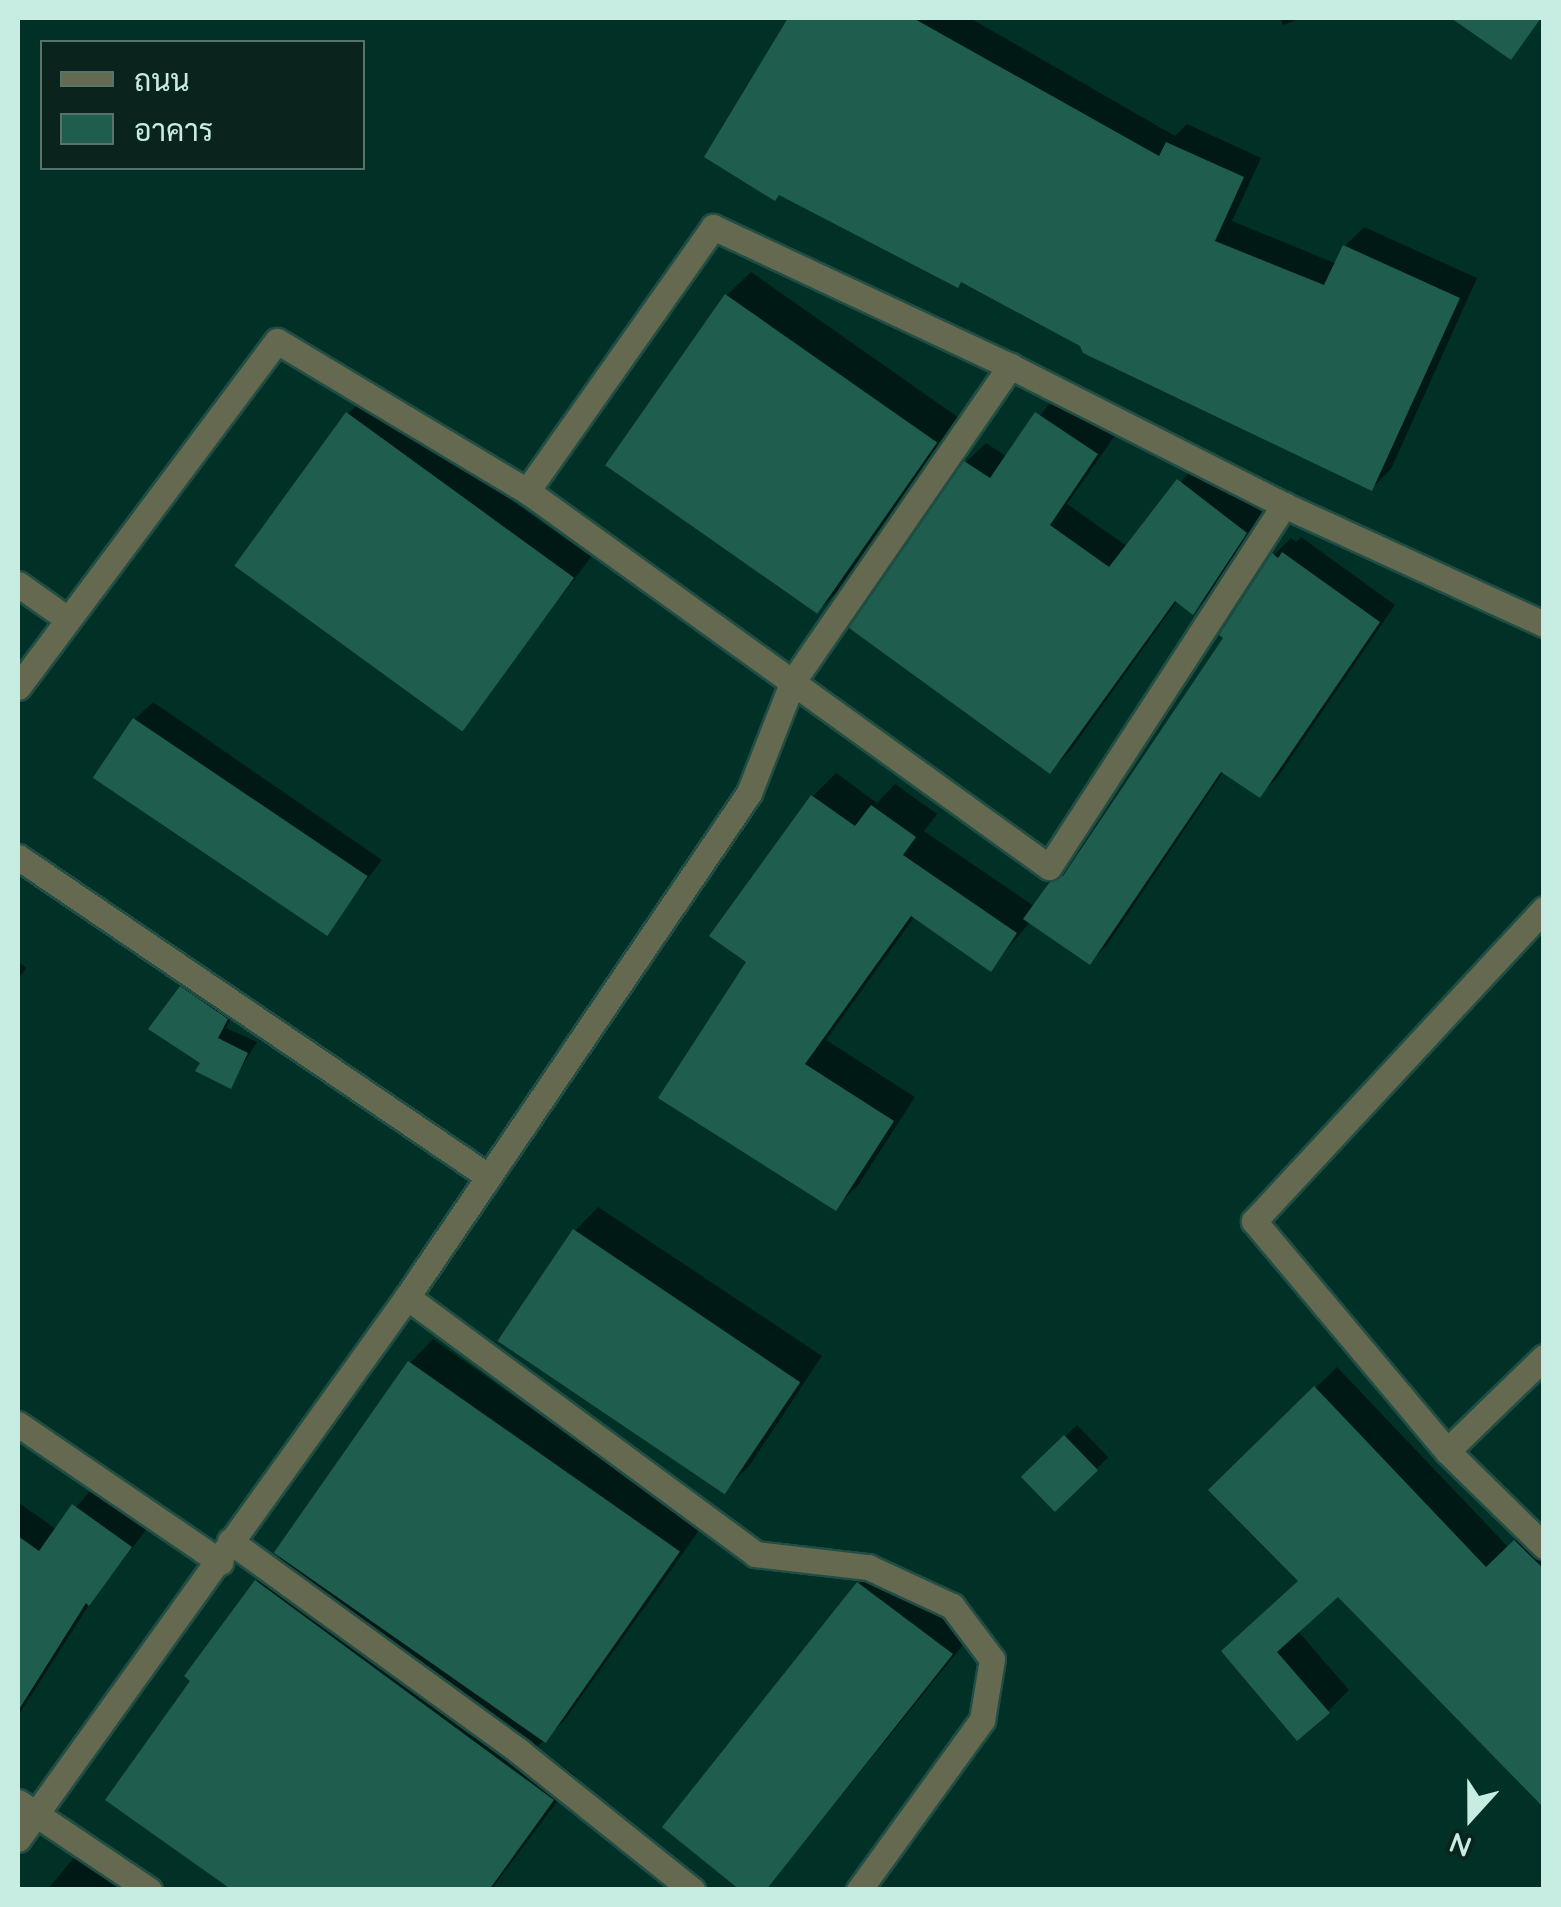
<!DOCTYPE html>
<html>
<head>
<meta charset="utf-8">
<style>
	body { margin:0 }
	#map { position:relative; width:1561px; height:1907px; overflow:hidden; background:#013026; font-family:Quicksand,Sarabun,sans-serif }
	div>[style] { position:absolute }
	.shadow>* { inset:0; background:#0007; transform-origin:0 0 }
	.building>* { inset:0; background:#1f5e4f; transform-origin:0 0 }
	.roads { filter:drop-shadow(2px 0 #214e44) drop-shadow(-2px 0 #214e44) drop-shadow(0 2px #214e44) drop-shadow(0 -2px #214e44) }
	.minor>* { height:25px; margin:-12.5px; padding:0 12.5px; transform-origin:12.5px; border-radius:12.5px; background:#656950 }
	span { translate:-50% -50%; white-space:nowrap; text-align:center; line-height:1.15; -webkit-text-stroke:9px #0a241d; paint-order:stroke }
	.frame { position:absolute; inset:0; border:20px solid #c7ede2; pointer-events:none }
	.legend { position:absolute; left:40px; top:40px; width:325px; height:130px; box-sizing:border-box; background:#0a241d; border:2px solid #56746c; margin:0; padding:12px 18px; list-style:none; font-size:30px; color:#c7ede2 }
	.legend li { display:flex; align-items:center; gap:20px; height:50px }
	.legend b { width:50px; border:2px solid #56746c }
	.north { position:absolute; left:1421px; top:1767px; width:100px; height:100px; -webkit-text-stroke:8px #0a241d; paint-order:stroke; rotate:201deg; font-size:28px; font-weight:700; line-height:40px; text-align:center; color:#c7ede2 }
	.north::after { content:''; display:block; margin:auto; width:35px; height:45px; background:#c7ede2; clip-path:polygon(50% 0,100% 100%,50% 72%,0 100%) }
</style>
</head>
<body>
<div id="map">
	<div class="shadow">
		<i style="clip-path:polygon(791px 18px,970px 18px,1175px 136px,1187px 124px,1261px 158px,1232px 221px,1337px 264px,1345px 246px,1364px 227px,1477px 278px,1391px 469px,1372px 488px,963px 280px,707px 156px)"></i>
		<i style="clip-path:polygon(1280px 18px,1302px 18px,1283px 25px)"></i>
		<i style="clip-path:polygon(751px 272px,959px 418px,845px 584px,822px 607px,610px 465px,727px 295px)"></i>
		<i style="clip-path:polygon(1057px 394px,1116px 434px,1067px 504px,1128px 547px,1199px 460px,1265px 512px,1213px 592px,1193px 612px,1178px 600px,1070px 751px,1050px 771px,852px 628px,966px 462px,986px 443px,1007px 457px)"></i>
		<i style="clip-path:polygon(365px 396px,591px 557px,465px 724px,348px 414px)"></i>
		<i style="clip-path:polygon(1301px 537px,1395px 605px,1277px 778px,1260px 795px,1224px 771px,1107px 945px,1090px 962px,1031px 921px,991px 968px,915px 916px,826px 1040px,915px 1097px,858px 1185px,835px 1208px,749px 962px,713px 936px,813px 796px,836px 773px,877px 803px,895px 784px,937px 814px,924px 831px,1035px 907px,1073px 864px,1226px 637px,1222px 634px,1274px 555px,1291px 538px,1296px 542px)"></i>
		<i style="clip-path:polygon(153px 702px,382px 860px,324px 934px,135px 719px)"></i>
		<i style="clip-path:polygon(18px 961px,26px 968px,18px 979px)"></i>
		<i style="clip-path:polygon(191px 978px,236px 1008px,226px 1028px,257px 1042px,230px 1086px,203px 1062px,181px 988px)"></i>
		<i style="clip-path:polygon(598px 1207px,822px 1356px,749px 1466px,725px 1490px,575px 1231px)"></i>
		<i style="clip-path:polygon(433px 1339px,700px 1529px,564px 1721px,537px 1747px,576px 1776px,491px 1890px,236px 1890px,194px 1680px,188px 1676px,257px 1581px,282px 1556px,410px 1363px)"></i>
		<i style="clip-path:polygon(1337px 1367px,1509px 1548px,1537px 1520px,1544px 1526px,1544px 1805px,1338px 1593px,1297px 1630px,1349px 1690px,1328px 1711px,1225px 1651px,1300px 1580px,1211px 1490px)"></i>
		<i style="left:1077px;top:1425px;width:45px;height:74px;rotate:46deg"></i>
		<i style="clip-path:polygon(94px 1486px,150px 1525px,94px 1597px,18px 1716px,18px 1502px,57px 1530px)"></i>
		<i style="clip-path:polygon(882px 1560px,975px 1630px,765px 1890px,859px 1584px)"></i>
		<i style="clip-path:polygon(87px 1842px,157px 1890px,47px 1890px)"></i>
	</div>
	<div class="building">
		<i style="clip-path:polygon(788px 18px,913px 18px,1159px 156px,1166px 142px,1244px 177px,1215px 241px,1324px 285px,1343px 245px,1460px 298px,1372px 491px,1083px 353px,1080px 346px,961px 282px,958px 288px,779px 195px,775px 201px,704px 157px)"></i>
		<i style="clip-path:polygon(1451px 18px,1541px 18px,1511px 60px)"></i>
		<i style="left:725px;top:294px;width:259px;height:209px;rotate:35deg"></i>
		<i style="left:346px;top:412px;width:282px;height:190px;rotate:36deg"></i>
		<i style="clip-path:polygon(1035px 412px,1098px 454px,1050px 525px,1109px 567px,1177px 479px,1247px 533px,1193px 615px,1175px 601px,1050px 774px,849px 628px,964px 461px,990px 478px)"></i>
		<i style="clip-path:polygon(1282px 552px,1380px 622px,1260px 798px,1221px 772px,1090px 965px,1023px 919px,1049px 883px,1063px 876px,1223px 638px,1219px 635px,1272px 553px,1278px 558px)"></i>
		<i style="left:133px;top:718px;width:283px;height:72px;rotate:34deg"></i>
		<i style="clip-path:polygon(811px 795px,855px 826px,871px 805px,916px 837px,903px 855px,1017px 933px,991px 972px,911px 916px,805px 1064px,894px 1121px,836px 1211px,658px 1098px,746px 962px,709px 936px)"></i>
		<i style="clip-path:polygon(180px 986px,228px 1019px,218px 1038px,248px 1053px,231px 1089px,195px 1071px,200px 1063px,148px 1029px)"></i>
		<i style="left:573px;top:1229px;width:274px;height:135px;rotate:34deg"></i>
		<i style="left:408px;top:1361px;width:332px;height:234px;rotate:35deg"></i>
		<i style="clip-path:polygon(1314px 1386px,1486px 1567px,1514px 1540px,1544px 1569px,1544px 1808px,1338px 1597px,1277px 1652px,1330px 1713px,1297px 1741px,1221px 1651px,1298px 1581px,1208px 1490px)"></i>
		<i style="left:1064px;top:1435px;width:49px;height:60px;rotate:46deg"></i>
		<i style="clip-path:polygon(72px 1504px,132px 1547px,89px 1606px,86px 1603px,18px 1711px,18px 1536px,39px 1551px)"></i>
		<i style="clip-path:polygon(255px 1580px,554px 1800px,489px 1890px,232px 1890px,105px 1800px,190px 1681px,184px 1676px)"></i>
		<i style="clip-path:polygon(857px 1582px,953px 1654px,766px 1890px,740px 1890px,662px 1827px)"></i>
	</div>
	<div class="roads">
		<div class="minor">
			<i style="left:527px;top:491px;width:323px;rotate:-54.8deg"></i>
			<i style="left:713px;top:227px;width:328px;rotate:25.1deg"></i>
			<i style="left:1010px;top:366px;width:307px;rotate:26.9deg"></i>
			<i style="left:1284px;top:505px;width:286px;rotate:24.6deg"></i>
			<i style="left:18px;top:584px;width:59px;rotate:35.3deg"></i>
			<i style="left:18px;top:687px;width:432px;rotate:-53.2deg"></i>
			<i style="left:277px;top:341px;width:292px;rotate:31deg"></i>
			<i style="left:527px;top:491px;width:643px;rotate:35.77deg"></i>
			<i style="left:1049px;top:867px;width:432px;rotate:-57deg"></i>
			<i style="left:18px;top:857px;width:569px;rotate:34.19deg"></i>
			<i style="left:1544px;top:909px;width:426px;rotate:132.9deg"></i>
			<i style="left:1254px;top:1221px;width:300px;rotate:50deg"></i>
			<i style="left:1447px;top:1451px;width:136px;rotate:44.4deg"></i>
			<i style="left:407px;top:1297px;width:433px;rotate:36.4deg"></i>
			<i style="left:755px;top:1554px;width:114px;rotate:6.6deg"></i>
			<i style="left:868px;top:1567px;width:93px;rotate:24.9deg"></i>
			<i style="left:952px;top:1606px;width:66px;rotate:53deg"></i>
			<i style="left:992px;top:1659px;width:62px;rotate:99.3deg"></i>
			<i style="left:982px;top:1720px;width:210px;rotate:125.9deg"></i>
			<i style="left:18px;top:1424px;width:245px;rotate:34.3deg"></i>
			<i style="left:1447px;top:1451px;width:135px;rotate:-44.1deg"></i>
			<i style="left:230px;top:1541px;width:359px;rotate:36deg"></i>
			<i style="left:520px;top:1752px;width:221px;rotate:38.7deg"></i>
			<i style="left:18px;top:1802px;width:158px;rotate:33.9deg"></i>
			<i style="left:18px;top:1839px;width:667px;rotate:-54.33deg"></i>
			<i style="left:407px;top:1297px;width:609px;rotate:-55.84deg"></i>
			<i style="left:749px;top:793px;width:120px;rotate:-68.6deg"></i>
			<i style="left:793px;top:681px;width:383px;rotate:-55.4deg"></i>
		</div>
	</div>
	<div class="frame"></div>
	<ul class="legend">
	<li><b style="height:12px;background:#656950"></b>ถนน</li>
	<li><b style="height:28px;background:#1f5e4f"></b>อาคาร</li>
	</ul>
	<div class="north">N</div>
</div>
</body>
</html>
